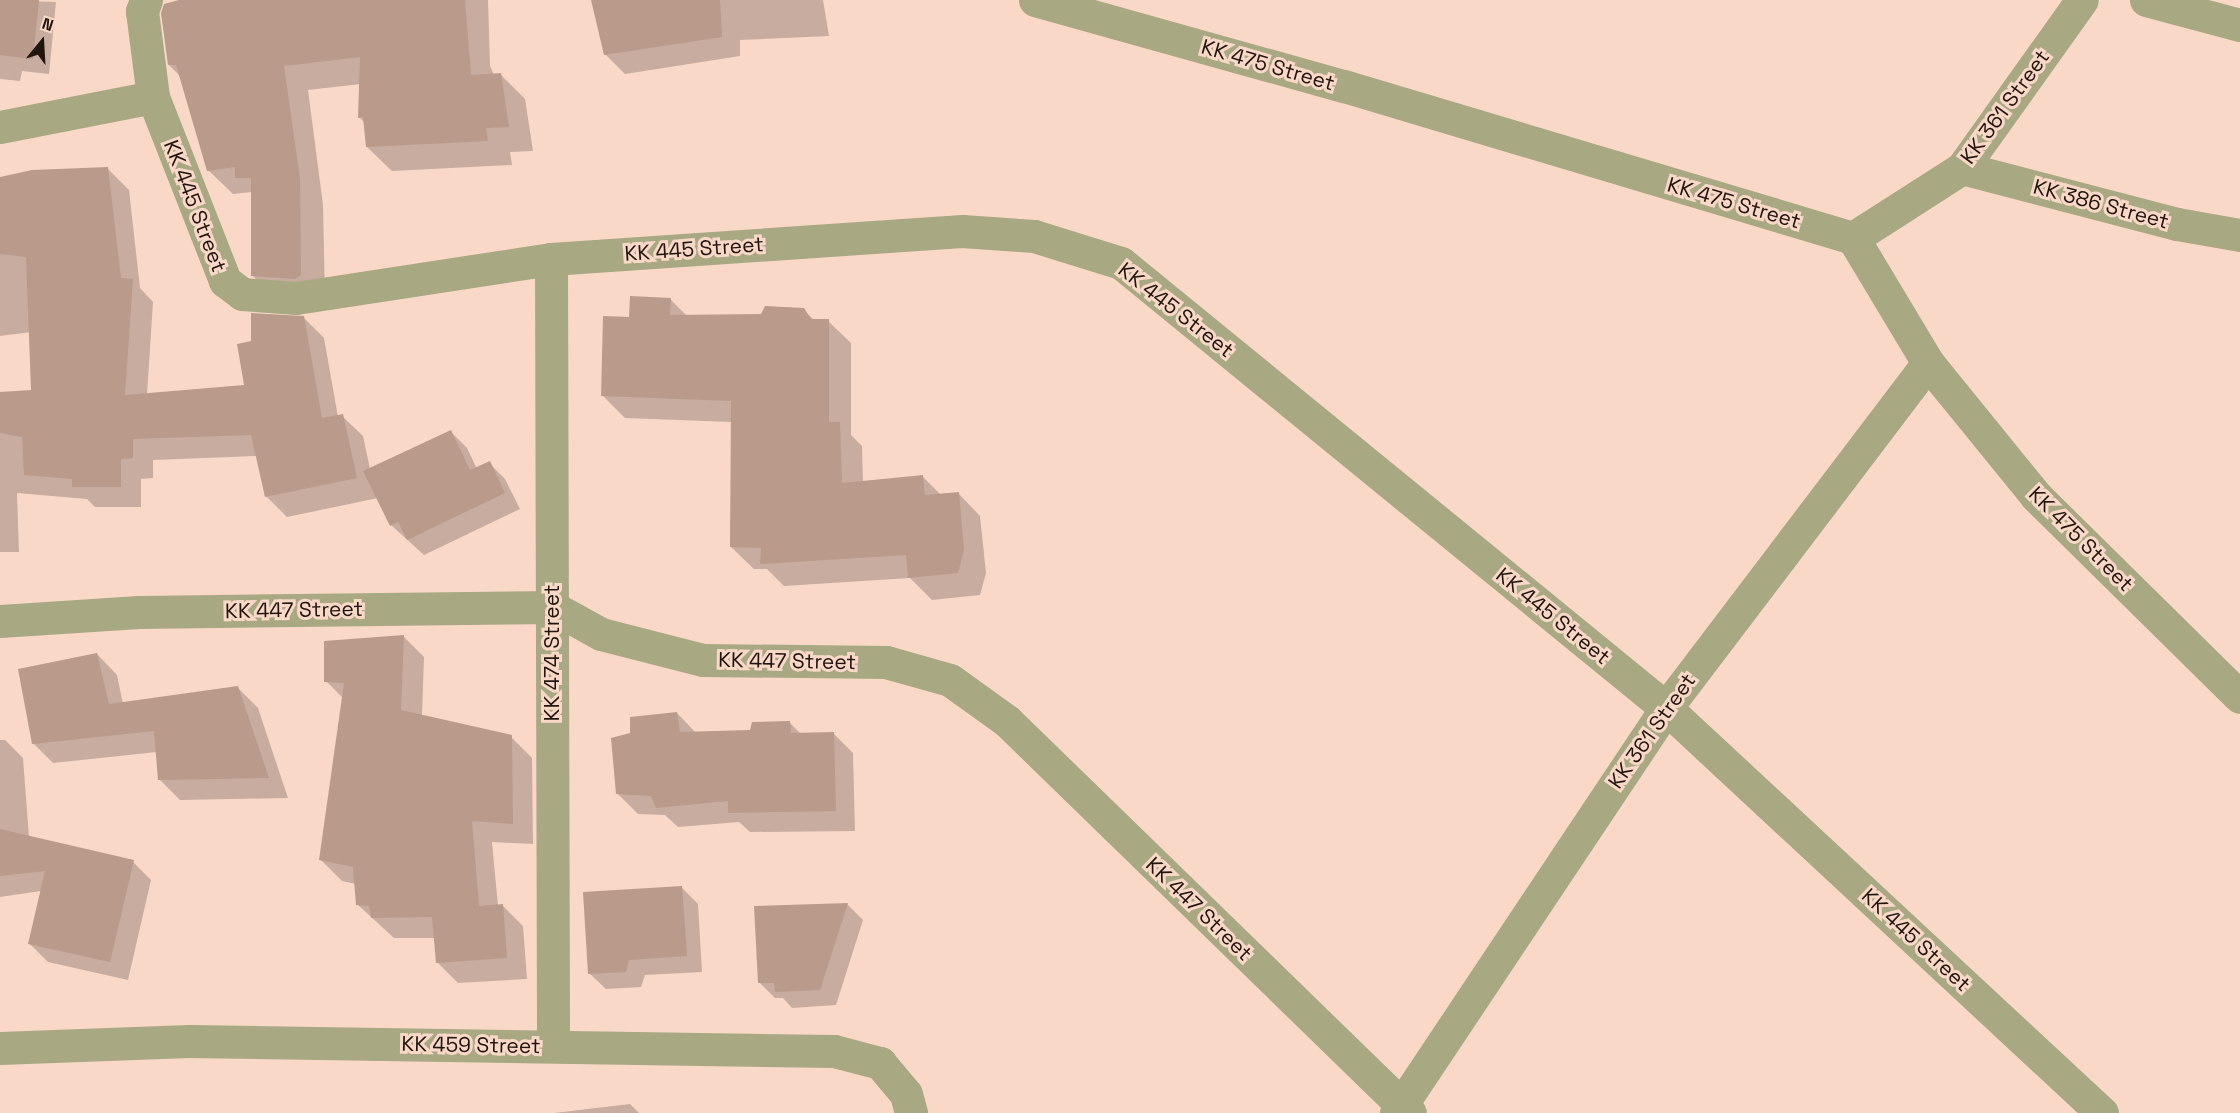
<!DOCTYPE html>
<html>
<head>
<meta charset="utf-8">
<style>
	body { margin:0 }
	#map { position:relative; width:2240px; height:1113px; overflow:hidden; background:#f9d8c7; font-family:"Space Grotesk",sans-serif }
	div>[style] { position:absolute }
	.shadow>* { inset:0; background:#0003 }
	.building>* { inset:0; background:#ba9a8a }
	.minor>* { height:33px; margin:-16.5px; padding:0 16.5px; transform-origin:16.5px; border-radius:16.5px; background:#a8a882 }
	span { translate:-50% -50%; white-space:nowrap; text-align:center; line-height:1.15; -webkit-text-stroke:6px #f9d8c7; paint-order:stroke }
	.street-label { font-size:21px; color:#21150f }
	.north { position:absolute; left:12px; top:12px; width:60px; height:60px; -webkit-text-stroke:4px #f9d8c7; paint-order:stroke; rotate:18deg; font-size:16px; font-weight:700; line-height:24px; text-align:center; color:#21150f }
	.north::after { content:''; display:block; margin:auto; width:21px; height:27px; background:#21150f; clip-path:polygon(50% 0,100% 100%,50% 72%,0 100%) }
</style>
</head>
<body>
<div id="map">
	<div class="shadow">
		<i style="clip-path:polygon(0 0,56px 2px,49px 74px,22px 71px,20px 81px,0 79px)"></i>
		<i style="clip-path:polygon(184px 0,488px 0,490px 66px,494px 75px,501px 75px,525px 99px,533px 151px,510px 152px,512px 165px,392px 171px,367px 147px,365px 123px,359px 117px,361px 84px,308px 90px,323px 205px,325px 300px,277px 300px,252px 275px,252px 192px,233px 194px,208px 170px,180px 76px,169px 65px)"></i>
		<i style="clip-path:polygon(613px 0,823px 0,829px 36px,740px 40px,740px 56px,625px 74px,605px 54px)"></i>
		<i style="clip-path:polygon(108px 169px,129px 190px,140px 288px,153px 302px,147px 395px,246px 387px,252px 342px,303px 317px,324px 338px,338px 417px,342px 416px,363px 436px,370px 469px,451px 432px,467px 448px,477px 469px,489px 463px,505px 479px,520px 509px,424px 555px,391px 525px,378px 498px,287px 517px,266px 496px,257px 456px,153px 460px,153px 478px,141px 479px,141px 507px,95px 507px,87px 499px,17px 493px,19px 552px,0 552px,0 393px,33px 391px,31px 332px,0 336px,0 178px)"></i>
		<i style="clip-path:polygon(670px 299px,687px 316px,762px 315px,803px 309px,815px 321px,828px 321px,851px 343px,851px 435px,862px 446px,863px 483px,923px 477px,941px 495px,958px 493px,980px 516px,986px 573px,980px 595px,932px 600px,910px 578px,784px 586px,767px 569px,754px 569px,731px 547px,732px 422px,625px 418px,602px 395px,631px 319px)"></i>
		<i style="clip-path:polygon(403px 636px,424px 657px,422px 716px,511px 737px,532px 758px,533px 844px,492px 842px,498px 906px,502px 905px,523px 926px,527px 979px,458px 983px,437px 962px,435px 938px,394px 938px,357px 904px,356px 884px,342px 881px,321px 860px,344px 699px,326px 681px)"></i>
		<i style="clip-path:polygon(97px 654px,117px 675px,123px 704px,238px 688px,258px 708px,288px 798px,180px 800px,160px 780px,157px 752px,53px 763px,33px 743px)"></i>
		<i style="clip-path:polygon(677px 713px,696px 733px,751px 732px,790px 723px,801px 734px,833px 733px,853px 753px,855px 831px,750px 832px,739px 822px,678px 827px,665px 815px,638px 814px,618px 794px,632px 734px)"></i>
		<i style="clip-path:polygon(0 740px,5px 740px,23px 758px,29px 837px,133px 862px,151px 880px,128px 980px,48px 962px,29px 943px,41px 891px,0 897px)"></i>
		<i style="clip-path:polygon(682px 888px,698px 904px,702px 972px,645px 975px,641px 987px,606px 989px,590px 974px)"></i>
		<i style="clip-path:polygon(847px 904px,863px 920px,836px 1005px,792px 1008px,783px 998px,775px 998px,759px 982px)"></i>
		<i style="clip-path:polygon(630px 1104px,639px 1113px,554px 1113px)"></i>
	</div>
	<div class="building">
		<i style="clip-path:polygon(0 0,39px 0,33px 59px,0 55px)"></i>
		<i style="clip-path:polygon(179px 0,465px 0,471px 75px,501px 73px,509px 127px,486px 128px,488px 141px,366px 147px,363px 117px,358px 118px,360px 57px,284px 66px,300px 179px,301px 275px,295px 279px,251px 276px,251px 178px,235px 178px,235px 167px,207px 171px,176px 65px,168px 65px,161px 13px,164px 4px)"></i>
		<i style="clip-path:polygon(591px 0,720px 0,722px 37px,604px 55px)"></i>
		<i style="clip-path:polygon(108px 167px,121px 278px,133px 279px,125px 395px,244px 385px,237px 344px,251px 341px,251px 313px,304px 316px,322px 418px,343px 414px,357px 478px,265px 497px,251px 435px,133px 439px,133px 458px,121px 459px,121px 487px,72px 487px,72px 479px,24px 475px,22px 437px,0 433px,0 392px,31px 390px,26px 257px,0 254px,0 177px,32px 170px)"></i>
		<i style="clip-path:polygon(630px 296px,671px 298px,670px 315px,761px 314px,765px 306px,804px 308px,811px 319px,829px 319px,829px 422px,840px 422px,842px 483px,923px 475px,925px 495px,959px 492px,964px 550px,958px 573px,908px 578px,906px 555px,760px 564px,761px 548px,730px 547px,731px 401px,601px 396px,603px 316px,629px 317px)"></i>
		<i style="clip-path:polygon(451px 430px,470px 470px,490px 461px,505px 493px,407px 540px,398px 522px,390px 526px,363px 471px)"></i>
		<i style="clip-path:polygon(404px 635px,401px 710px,512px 735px,513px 824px,472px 821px,479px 906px,503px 904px,507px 958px,436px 963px,432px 917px,371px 918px,369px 906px,356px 905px,353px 867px,319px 860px,344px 683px,324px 682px,324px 641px)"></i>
		<i style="clip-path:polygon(97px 653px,109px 704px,238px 686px,269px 778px,158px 780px,154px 731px,32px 744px,18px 669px)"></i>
		<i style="clip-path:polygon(677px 712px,680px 732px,750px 730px,752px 722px,790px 721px,791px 733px,834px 732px,836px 811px,728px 813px,728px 801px,656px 808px,651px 796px,616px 794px,611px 738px,630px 733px,630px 717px)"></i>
		<i style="clip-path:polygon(0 829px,134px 860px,110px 962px,28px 944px,45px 871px,0 876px)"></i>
		<i style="clip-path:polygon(682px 886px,687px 956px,629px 960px,626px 972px,588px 974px,583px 892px)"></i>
		<i style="clip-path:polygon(848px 903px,820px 990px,775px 992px,774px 983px,758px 983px,754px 906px)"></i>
	</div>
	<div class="minor">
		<i style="left:146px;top:0;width:12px;rotate:110deg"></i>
		<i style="left:142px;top:11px;width:87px;rotate:82.7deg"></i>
		<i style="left:1035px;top:0;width:321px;rotate:15.6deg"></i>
		<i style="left:1344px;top:86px;width:531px;rotate:16.63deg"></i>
		<i style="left:1853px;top:238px;width:146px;rotate:59deg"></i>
		<i style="left:1928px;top:363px;width:171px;rotate:50.9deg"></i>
		<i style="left:2036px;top:496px;width:286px;rotate:44.6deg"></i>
		<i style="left:2146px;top:0;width:97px;rotate:14.9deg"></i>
		<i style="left:0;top:127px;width:156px;rotate:-11.1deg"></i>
		<i style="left:153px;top:97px;width:198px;rotate:68.6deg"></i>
		<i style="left:225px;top:281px;width:21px;rotate:37deg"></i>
		<i style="left:242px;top:294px;width:54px;rotate:4.2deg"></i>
		<i style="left:296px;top:298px;width:258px;rotate:-8.7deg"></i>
		<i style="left:551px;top:259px;width:412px;rotate:-3.9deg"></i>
		<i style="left:962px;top:231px;width:72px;rotate:4deg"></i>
		<i style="left:1034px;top:236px;width:91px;rotate:17.2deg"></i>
		<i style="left:1121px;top:263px;width:704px;rotate:39.23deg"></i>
		<i style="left:1666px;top:708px;width:595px;rotate:42.89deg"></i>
		<i style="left:1962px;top:168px;width:222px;rotate:14.6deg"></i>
		<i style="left:2177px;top:224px;width:64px;rotate:9.9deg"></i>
		<i style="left:1853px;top:238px;width:130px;rotate:-32.7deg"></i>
		<i style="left:1962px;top:168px;width:206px;rotate:-54.5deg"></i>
		<i style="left:551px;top:259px;width:787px;rotate:89.85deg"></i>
		<i style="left:0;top:621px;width:139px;rotate:-3.7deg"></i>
		<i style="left:139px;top:612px;width:413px;rotate:-0.7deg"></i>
		<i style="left:552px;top:607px;width:56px;rotate:28.9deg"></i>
		<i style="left:601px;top:634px;width:105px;rotate:14.3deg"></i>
		<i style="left:703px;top:660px;width:183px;rotate:0.6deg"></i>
		<i style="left:886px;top:662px;width:66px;rotate:15.7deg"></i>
		<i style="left:950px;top:680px;width:70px;rotate:35.7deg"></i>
		<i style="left:1007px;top:721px;width:562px;rotate:44.21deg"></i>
		<i style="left:0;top:1048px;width:189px;rotate:-2.1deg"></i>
		<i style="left:189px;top:1041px;width:645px;rotate:0.89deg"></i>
		<i style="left:834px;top:1051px;width:48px;rotate:14.6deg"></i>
		<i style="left:880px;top:1063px;width:40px;rotate:50deg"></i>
		<i style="left:906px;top:1094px;width:20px;rotate:75deg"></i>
		<i style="left:1396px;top:1113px;width:487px;rotate:-56.3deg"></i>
		<i style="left:1666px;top:708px;width:433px;rotate:-52.8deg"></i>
	</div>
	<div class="street-label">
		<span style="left:1268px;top:65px;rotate:16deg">KK 475 Street</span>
		<span style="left:2005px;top:107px;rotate:-54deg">KK 361 Street</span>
		<span style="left:1734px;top:203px;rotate:16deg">KK 475 Street</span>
		<span style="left:2101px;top:204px;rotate:15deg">KK 386 Street</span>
		<span style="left:195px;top:206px;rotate:69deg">KK 445 Street</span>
		<span style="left:694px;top:249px;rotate:-4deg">KK 445 Street</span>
		<span style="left:1176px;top:310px;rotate:38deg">KK 445 Street</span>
		<span style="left:2081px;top:539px;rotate:45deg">KK 475 Street</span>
		<span style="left:294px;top:610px;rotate:-1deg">KK 447 Street</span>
		<span style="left:1553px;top:616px;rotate:39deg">KK 445 Street</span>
		<span style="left:552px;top:653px;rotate:-90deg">KK 474 Street</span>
		<span style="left:787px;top:661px;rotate:1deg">KK 447 Street</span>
		<span style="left:1652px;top:731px;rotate:-55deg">KK 361 Street</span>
		<span style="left:1199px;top:909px;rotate:44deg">KK 447 Street</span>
		<span style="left:1916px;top:940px;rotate:43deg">KK 445 Street</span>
		<span style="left:471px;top:1045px;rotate:1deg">KK 459 Street</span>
	</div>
	<div class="north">N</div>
</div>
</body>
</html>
